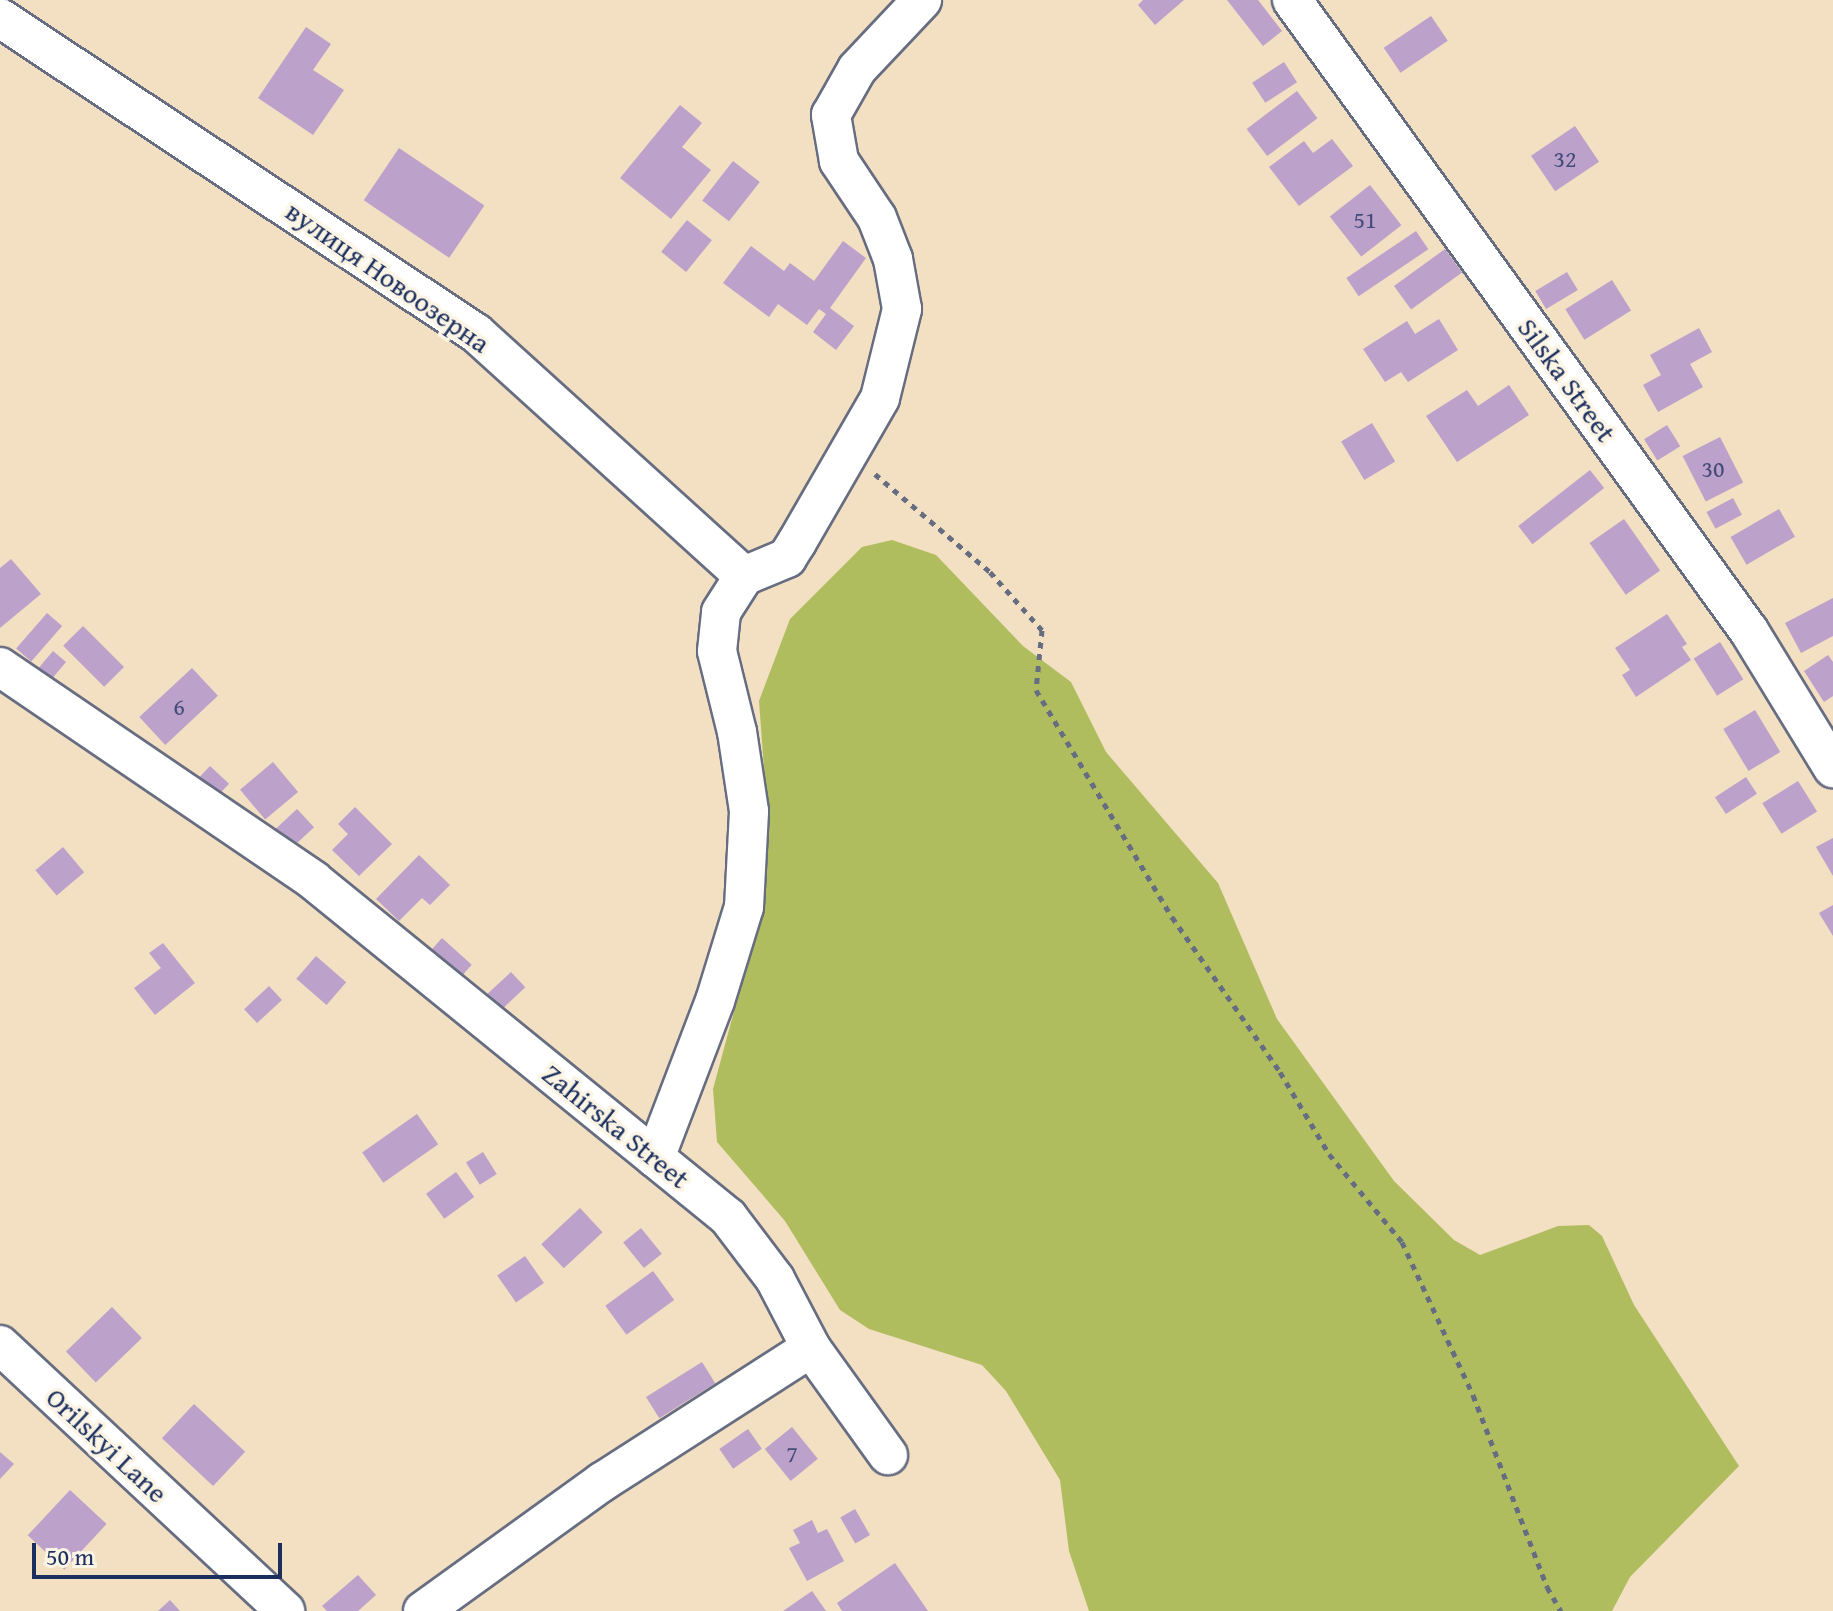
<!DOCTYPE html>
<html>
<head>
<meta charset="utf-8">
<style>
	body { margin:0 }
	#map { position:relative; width:1833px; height:1611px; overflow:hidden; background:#f3dfc2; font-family:"Gentium Book Plus",serif }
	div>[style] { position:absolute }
	.green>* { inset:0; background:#afbd5f }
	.building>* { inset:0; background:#bca1ca; transform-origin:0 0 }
	.path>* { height:5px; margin-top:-2.5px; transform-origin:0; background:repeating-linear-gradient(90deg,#676d81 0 6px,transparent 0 12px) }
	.roads { filter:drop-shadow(2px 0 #676d81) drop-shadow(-2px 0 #676d81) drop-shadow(0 2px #676d81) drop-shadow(0 -2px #676d81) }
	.minor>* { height:38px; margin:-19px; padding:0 19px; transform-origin:19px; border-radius:19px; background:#fff }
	span { translate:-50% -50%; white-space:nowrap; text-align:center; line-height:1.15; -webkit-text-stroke:7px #fcf5e5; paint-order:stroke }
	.number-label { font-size:24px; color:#434c79 }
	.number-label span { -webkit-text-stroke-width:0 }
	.street-label { font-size:28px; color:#1b2f5e }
	.scale { position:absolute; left:32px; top:1543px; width:250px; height:36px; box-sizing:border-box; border:4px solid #1b2f5e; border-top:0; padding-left:10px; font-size:24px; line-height:28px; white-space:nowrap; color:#1b2f5e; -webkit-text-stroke:6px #fcf5e5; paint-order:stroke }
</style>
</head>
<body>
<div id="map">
	<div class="green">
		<i style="clip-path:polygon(892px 540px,936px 555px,1023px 646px,1071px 682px,1106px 752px,1218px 883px,1277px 1019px,1394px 1181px,1454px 1240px,1480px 1255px,1558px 1226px,1589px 1225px,1602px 1236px,1634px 1305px,1739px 1466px,1630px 1577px,1612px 1611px,1089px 1611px,1069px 1551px,1060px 1480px,1006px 1391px,982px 1365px,869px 1329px,840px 1310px,785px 1221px,717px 1142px,713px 1089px,762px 908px,768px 823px,759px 701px,790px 619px,862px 547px)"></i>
	</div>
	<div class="building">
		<i style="clip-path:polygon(1143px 0,1184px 0,1155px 25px,1138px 5px)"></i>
		<i style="clip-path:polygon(1227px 0,1258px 0,1282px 31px,1263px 46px)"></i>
		<i style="left:1431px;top:16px;width:30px;height:57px;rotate:56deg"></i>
		<i style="clip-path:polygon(306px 27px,331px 44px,313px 70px,344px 90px,313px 135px,258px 98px)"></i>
		<i style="left:1284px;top:62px;width:24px;height:38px;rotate:57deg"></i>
		<i style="left:1297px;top:91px;width:34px;height:63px;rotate:53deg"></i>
		<i style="clip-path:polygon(680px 105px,702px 123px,682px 147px,711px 170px,671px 219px,620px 178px)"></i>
		<i style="left:1575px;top:126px;width:43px;height:53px;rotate:56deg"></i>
		<i style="clip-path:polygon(1332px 139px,1353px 166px,1299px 206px,1269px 167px,1304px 141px,1313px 153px)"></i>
		<i style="left:399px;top:148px;width:103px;height:63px;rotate:34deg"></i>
		<i style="left:733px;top:161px;width:34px;height:50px;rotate:38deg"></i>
		<i style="left:1370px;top:185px;width:51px;height:51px;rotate:52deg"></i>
		<i style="left:687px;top:220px;width:32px;height:41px;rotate:39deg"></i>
		<i style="left:1416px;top:231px;width:22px;height:84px;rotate:56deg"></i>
		<i style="clip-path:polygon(843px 241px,866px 258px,830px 308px,854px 326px,836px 350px,813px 332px,826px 314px,819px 309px,807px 325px,778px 304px,769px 317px,723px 283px,751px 246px,784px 271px,790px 263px,814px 281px)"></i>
		<i style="left:1445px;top:249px;width:29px;height:63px;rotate:54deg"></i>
		<i style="left:1567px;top:272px;width:21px;height:37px;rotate:59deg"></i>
		<i style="left:1612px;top:280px;width:36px;height:55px;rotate:58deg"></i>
		<i style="clip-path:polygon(1439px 319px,1458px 350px,1408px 382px,1401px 372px,1385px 382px,1363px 349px,1407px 321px,1415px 334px)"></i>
		<i style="clip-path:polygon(1699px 328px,1712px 352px,1690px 364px,1703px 387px,1658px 412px,1643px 385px,1661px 375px,1650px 355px)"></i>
		<i style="clip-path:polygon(1509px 385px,1529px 415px,1457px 462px,1426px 416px,1467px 390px,1478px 406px)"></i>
		<i style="left:1372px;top:423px;width:45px;height:36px;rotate:59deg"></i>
		<i style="left:1667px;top:425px;width:25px;height:27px;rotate:58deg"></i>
		<i style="left:1720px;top:437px;width:51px;height:42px;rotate:63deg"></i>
		<i style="left:1590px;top:470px;width:23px;height:91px;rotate:52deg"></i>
		<i style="left:1733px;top:498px;width:19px;height:30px;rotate:62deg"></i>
		<i style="left:1779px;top:509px;width:32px;height:56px;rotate:60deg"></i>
		<i style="left:1624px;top:519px;width:63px;height:42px;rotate:55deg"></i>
		<i style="clip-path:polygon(11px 559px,41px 594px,0 628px,0 568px)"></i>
		<i style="clip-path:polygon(1833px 598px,1833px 636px,1801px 653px,1785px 623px)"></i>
		<i style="left:47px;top:613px;width:20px;height:47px;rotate:41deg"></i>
		<i style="clip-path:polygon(1667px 614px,1687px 644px,1682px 647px,1691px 660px,1636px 697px,1622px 675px,1630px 670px,1615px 648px)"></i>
		<i style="left:83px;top:626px;width:58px;height:28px;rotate:45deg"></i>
		<i style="left:1720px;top:642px;width:44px;height:31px;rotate:58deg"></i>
		<i style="left:53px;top:651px;width:17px;height:22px;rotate:40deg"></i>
		<i style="clip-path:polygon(1828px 655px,1833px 662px,1833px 696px,1824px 702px,1804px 671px)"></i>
		<i style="left:192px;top:668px;width:38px;height:72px;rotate:47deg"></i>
		<i style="left:1755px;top:710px;width:49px;height:37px;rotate:59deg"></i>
		<i style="left:273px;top:762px;width:39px;height:43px;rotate:50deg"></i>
		<i style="left:210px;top:766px;width:26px;height:22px;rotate:43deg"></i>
		<i style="left:1746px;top:777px;width:20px;height:37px;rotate:57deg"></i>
		<i style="left:1798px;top:781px;width:36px;height:42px;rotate:58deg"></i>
		<i style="clip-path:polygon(355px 807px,392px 844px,359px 876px,332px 850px,348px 834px,338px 824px)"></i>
		<i style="left:297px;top:809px;width:25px;height:32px;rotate:47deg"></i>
		<i style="clip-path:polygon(1833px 838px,1833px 876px,1816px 847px)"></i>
		<i style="left:63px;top:847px;width:33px;height:36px;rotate:50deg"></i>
		<i style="clip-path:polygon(419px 855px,450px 885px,430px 905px,422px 898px,399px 921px,376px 899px)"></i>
		<i style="clip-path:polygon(1833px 905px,1833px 936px,1819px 913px)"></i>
		<i style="left:442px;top:938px;width:40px;height:18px;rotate:42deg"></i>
		<i style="clip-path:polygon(163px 943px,195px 983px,155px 1015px,134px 988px,161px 968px,149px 953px)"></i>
		<i style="left:316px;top:956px;width:40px;height:30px;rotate:41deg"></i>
		<i style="left:511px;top:972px;width:21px;height:35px;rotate:47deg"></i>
		<i style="left:269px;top:986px;width:19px;height:34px;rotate:47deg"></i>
		<i style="left:417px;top:1114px;width:37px;height:67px;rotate:55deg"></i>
		<i style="left:483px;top:1152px;width:26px;height:20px;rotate:58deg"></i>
		<i style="left:456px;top:1172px;width:31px;height:37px;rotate:54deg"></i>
		<i style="left:580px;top:1208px;width:33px;height:53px;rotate:47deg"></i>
		<i style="left:641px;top:1228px;width:33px;height:23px;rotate:51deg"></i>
		<i style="left:525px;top:1256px;width:33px;height:34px;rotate:55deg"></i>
		<i style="left:653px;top:1271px;width:36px;height:59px;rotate:54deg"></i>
		<i style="left:112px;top:1307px;width:43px;height:64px;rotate:46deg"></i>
		<i style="left:702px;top:1362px;width:25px;height:66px;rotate:58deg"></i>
		<i style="left:194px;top:1404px;width:70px;height:47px;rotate:43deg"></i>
		<i style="left:792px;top:1427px;width:41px;height:35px;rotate:51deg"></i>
		<i style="left:748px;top:1429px;width:24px;height:35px;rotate:55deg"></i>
		<i style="clip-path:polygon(0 1452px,14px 1464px,0 1479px)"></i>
		<i style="left:70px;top:1490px;width:50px;height:62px;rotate:43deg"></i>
		<i style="left:855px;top:1509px;width:30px;height:17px;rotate:60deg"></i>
		<i style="clip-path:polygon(812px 1520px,818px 1533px,827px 1529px,844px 1561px,807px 1581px,789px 1548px,800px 1543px,793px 1530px)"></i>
		<i style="clip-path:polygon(895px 1563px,928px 1611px,842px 1611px,837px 1603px)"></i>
		<i style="clip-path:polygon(358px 1575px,376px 1595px,358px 1611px,327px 1611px,322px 1606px)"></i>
		<i style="clip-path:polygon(812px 1591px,826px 1611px,783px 1611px)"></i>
		<i style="clip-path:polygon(170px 1600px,180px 1611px,158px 1611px)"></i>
	</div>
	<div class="path">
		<i style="left:875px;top:474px;width:151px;rotate:40.4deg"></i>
		<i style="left:990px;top:572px;width:78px;rotate:48.1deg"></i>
		<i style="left:1042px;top:630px;width:60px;rotate:95.7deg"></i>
		<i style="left:1036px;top:690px;width:265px;rotate:59.1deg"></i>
		<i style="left:1172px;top:917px;width:189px;rotate:55.1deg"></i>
		<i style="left:1280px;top:1072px;width:96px;rotate:59.1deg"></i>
		<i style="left:1329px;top:1154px;width:114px;rotate:50.3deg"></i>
		<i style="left:1402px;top:1242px;width:169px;rotate:65.1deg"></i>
		<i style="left:1473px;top:1395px;width:206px;rotate:68.9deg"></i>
		<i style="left:1547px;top:1587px;width:28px;rotate:60deg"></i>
	</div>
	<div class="roads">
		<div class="minor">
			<i style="left:1292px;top:0;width:779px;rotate:54.09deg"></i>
			<i style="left:1749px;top:631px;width:161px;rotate:58.5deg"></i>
			<i style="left:0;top:18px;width:571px;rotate:33.5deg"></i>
			<i style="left:476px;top:333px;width:362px;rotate:42.2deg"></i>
			<i style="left:0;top:667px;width:379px;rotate:34.2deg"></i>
			<i style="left:313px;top:880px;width:535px;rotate:39.08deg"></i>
			<i style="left:728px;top:1217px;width:78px;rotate:52.8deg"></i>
			<i style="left:775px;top:1279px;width:78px;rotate:62.4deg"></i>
			<i style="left:811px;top:1348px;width:132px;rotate:54.3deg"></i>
			<i style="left:655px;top:1158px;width:168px;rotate:-69.1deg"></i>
			<i style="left:715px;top:1001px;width:98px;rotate:-72.9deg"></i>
			<i style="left:744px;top:907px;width:96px;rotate:-87deg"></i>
			<i style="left:749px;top:811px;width:80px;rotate:-98.6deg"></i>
			<i style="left:737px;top:732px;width:83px;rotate:-103.9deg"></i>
			<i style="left:717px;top:651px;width:39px;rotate:-84deg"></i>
			<i style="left:721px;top:612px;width:43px;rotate:-57.4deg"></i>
			<i style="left:744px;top:576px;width:47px;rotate:-22.7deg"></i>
			<i style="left:787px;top:558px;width:19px;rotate:-58deg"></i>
			<i style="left:797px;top:542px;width:166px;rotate:-60deg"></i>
			<i style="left:880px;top:398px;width:92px;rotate:-76.1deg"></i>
			<i style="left:902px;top:309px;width:51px;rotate:-100.2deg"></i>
			<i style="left:893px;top:259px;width:44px;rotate:-111.3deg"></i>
			<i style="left:877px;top:218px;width:69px;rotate:-123.7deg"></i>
			<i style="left:839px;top:161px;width:47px;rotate:-99.9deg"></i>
			<i style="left:831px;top:115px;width:53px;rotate:-60.5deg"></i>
			<i style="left:857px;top:69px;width:95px;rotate:-46.7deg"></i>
			<i style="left:0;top:1345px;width:390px;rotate:43deg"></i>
			<i style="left:423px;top:1611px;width:221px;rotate:-35.8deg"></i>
			<i style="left:602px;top:1482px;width:248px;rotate:-32.7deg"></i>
		</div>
	</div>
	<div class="number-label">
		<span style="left:1565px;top:159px">32</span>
		<span style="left:1365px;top:220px">51</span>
		<span style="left:1713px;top:469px">30</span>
		<span style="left:179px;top:707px">6</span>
		<span style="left:792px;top:1454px">7</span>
	</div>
	<div class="street-label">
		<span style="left:388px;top:277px;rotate:35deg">вулиця Новоозерна</span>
		<span style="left:1567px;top:380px;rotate:54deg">Silska Street</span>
		<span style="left:616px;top:1126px;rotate:39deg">Zahirska Street</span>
		<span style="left:107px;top:1445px;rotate:43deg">Orilskyi Lane</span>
	</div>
	<div class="scale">50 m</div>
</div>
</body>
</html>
